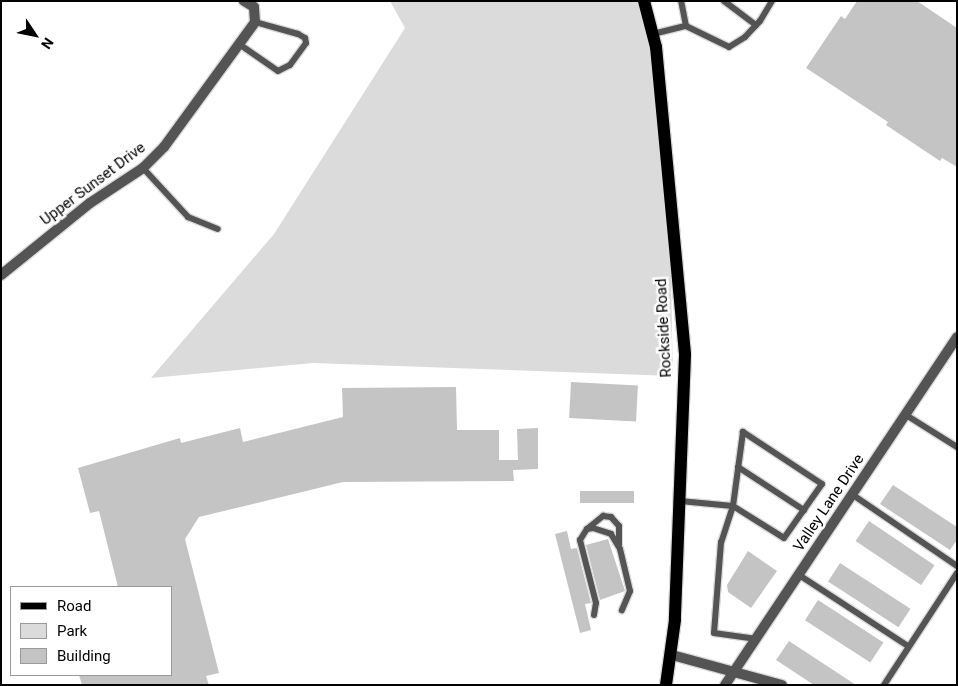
<!DOCTYPE html>
<html>
<head>
<meta charset="utf-8">
<style>
	body { margin:0 }
	#map { position:relative; width:958px; height:686px; overflow:hidden; background:#fff; font-family:Roboto,sans-serif }
	div>[style] { position:absolute }
	.green>* { inset:0; background:#dbdbdb }
	.building>* { inset:0; background:#c4c4c4; transform-origin:0 0 }
	.roads { filter:drop-shadow(1px 0 #dbdbdb) drop-shadow(-1px 0 #dbdbdb) drop-shadow(0 1px #dbdbdb) drop-shadow(0 -1px #dbdbdb) }
	.service>* { height:6px; margin:-3px; padding:0 3px; transform-origin:3px; border-radius:3px; background:#545454 }
	.minor>* { height:10px; margin:-5px; padding:0 5px; transform-origin:5px; border-radius:5px; background:#545454 }
	.primary>* { height:12px; margin:-6px; padding:0 6px; transform-origin:6px; border-radius:6px; background:#000 }
	span { translate:-50% -50%; white-space:nowrap; text-align:center; line-height:1.15; -webkit-text-stroke:5px #fff; paint-order:stroke }
	.street-label { font-size:15px; color:#000 }
	.frame { position:absolute; inset:0; border:2px solid #000; pointer-events:none }
	.legend { position:absolute; left:10px; top:586px; width:162px; height:90px; box-sizing:border-box; background:#fff; border:1px solid #999; margin:0; padding:6px 9px; list-style:none; font-size:15px; color:#000 }
	.legend li { display:flex; align-items:center; gap:10px; height:25px }
	.legend b { width:25px; border:1px solid #999 }
	.north { position:absolute; left:10px; top:10px; width:50px; height:50px; -webkit-text-stroke:4px #fff; paint-order:stroke; rotate:124deg; font-size:14px; font-weight:700; line-height:20px; text-align:center; color:#000 }
	.north::after { content:''; display:block; margin:auto; width:18px; height:22px; background:#000; clip-path:polygon(50% 0,100% 100%,50% 72%,0 100%) }
</style>
</head>
<body>
<div id="map">
	<div class="green">
		<i style="clip-path:polygon(390px 1px,644px 1px,669px 182px,673px 376px,313px 363px,151px 378px,274px 234px,405px 28px)"></i>
	</div>
	<div class="building">
		<i style="clip-path:polygon(857px 1px,917px 1px,957px 28px,957px 167px,942px 158px,940px 161px,886px 125px,888px 122px,806px 68px,841px 16px,845px 19px)"></i>
		<i style="left:571px;top:382px;width:67px;height:36px;rotate:3deg"></i>
		<i style="clip-path:polygon(456px 387px,457px 430px,499px 430px,499px 460px,518px 460px,517px 429px,538px 428px,538px 469px,513px 470px,514px 481px,343px 482px,199px 517px,185px 539px,219px 673px,206px 676px,209px 685px,82px 685px,79px 675px,171px 675px,171px 587px,118px 587px,99px 511px,90px 513px,78px 468px,180px 438px,181px 443px,240px 428px,243px 442px,343px 417px,342px 388px)"></i>
		<i style="clip-path:polygon(893px 485px,957px 527px,957px 540px,950px 550px,880px 504px)"></i>
		<i style="left:580px;top:491px;width:54px;height:12px"></i>
		<i style="left:869px;top:521px;width:79px;height:24px;rotate:34deg"></i>
		<i style="clip-path:polygon(567px 531px,571px 549px,577px 548px,591px 603px,585px 604px,591px 630px,580px 633px,555px 534px)"></i>
		<i style="clip-path:polygon(608px 539px,625px 591px,600px 600px,586px 545px)"></i>
		<i style="clip-path:polygon(748px 551px,777px 571px,751px 608px,728px 592px,727px 585px)"></i>
		<i style="left:840px;top:563px;width:84px;height:22px;rotate:33deg"></i>
		<i style="left:818px;top:600px;width:78px;height:24px;rotate:33deg"></i>
		<i style="clip-path:polygon(789px 641px,856px 685px,814px 685px,776px 660px)"></i>
	</div>
	<div class="roads">
		<div class="service">
			<i style="left:724px;top:1px;width:40px;rotate:37deg"></i>
			<i style="left:686px;top:26px;width:48px;rotate:26deg"></i>
			<i style="left:729px;top:47px;width:19px;rotate:-32deg"></i>
			<i style="left:745px;top:37px;width:22px;rotate:-47deg"></i>
			<i style="left:760px;top:21px;width:23px;rotate:-59deg"></i>
			<i style="left:653px;top:34px;width:34px;rotate:-14deg"></i>
			<i style="left:686px;top:26px;width:25px;rotate:-101deg"></i>
			<i style="left:239px;top:44px;width:47px;rotate:34.7deg"></i>
			<i style="left:278px;top:71px;width:13px;rotate:-27deg"></i>
			<i style="left:290px;top:65px;width:27px;rotate:-54deg"></i>
			<i style="left:306px;top:43px;width:5px;rotate:-101deg"></i>
			<i style="left:305px;top:38px;width:8px;rotate:-150deg"></i>
			<i style="left:298px;top:34px;width:45px;rotate:-164.4deg"></i>
			<i style="left:143px;top:168px;width:67px;rotate:47.4deg"></i>
			<i style="left:188px;top:217px;width:32px;rotate:22deg"></i>
			<i style="left:906px;top:415px;width:60px;rotate:32.1deg"></i>
			<i style="left:738px;top:467px;width:79px;rotate:33.1deg"></i>
			<i style="left:853px;top:495px;width:126px;rotate:34.3deg"></i>
			<i style="left:680px;top:501px;width:53px;rotate:5.4deg"></i>
			<i style="left:733px;top:506px;width:60px;rotate:32.1deg"></i>
			<i style="left:784px;top:538px;width:66px;rotate:-54.9deg"></i>
			<i style="left:822px;top:484px;width:95px;rotate:-146.6deg"></i>
			<i style="left:743px;top:432px;width:75px;rotate:97.7deg"></i>
			<i style="left:733px;top:506px;width:38px;rotate:108deg"></i>
			<i style="left:721px;top:542px;width:91px;rotate:94.4deg"></i>
			<i style="left:714px;top:633px;width:43px;rotate:7.9deg"></i>
			<i style="left:587px;top:529px;width:21px;rotate:-39deg"></i>
			<i style="left:603px;top:516px;width:8px;rotate:7deg"></i>
			<i style="left:611px;top:517px;width:12px;rotate:48deg"></i>
			<i style="left:619px;top:526px;width:19px;rotate:90deg"></i>
			<i style="left:799px;top:575px;width:130px;rotate:33.1deg"></i>
			<i style="left:594px;top:615px;width:12px;rotate:-81deg"></i>
			<i style="left:596px;top:603px;width:65px;rotate:-104.3deg"></i>
			<i style="left:580px;top:540px;width:13px;rotate:-58deg"></i>
			<i style="left:587px;top:529px;width:6px;rotate:-9deg"></i>
			<i style="left:593px;top:528px;width:19px;rotate:18deg"></i>
			<i style="left:611px;top:534px;width:17px;rotate:59deg"></i>
			<i style="left:620px;top:549px;width:43px;rotate:76.6deg"></i>
			<i style="left:630px;top:591px;width:21px;rotate:113deg"></i>
			<i style="left:884px;top:685px;width:134px;rotate:-56.9deg"></i>
		</div>
		<div class="minor">
			<i style="left:1px;top:275px;width:114px;rotate:-39deg"></i>
			<i style="left:90px;top:203px;width:64px;rotate:-33.4deg"></i>
			<i style="left:143px;top:168px;width:30px;rotate:-45deg"></i>
			<i style="left:164px;top:147px;width:155px;rotate:-53.9deg"></i>
			<i style="left:255px;top:22px;width:15px;rotate:-94deg"></i>
			<i style="left:254px;top:7px;width:12px;rotate:-149deg"></i>
			<i style="left:672px;top:655px;width:114px;rotate:15.3deg"></i>
			<i style="left:725px;top:685px;width:418px;rotate:-56.3deg"></i>
		</div>
		<div class="primary">
			<i style="left:644px;top:1px;width:48px;rotate:75.4deg"></i>
			<i style="left:656px;top:47px;width:309px;rotate:84.6deg"></i>
			<i style="left:685px;top:355px;width:265px;rotate:92.2deg"></i>
			<i style="left:675px;top:620px;width:66px;rotate:97.9deg"></i>
		</div>
	</div>
	<div class="street-label">
		<span style="left:93px;top:184px;rotate:-37deg">Upper Sunset Drive</span>
		<span style="left:664px;top:328px;rotate:-93deg">Rockside Road</span>
		<span style="left:829px;top:503px;rotate:-56deg">Valley Lane Drive</span>
	</div>
	<div class="frame"></div>
	<ul class="legend">
	<li><b style="height:6px;background:#000"></b>Road</li>
	<li><b style="height:14px;background:#dbdbdb"></b>Park</li>
	<li><b style="height:14px;background:#c4c4c4"></b>Building</li>
	</ul>
	<div class="north">N</div>
</div>
</body>
</html>
